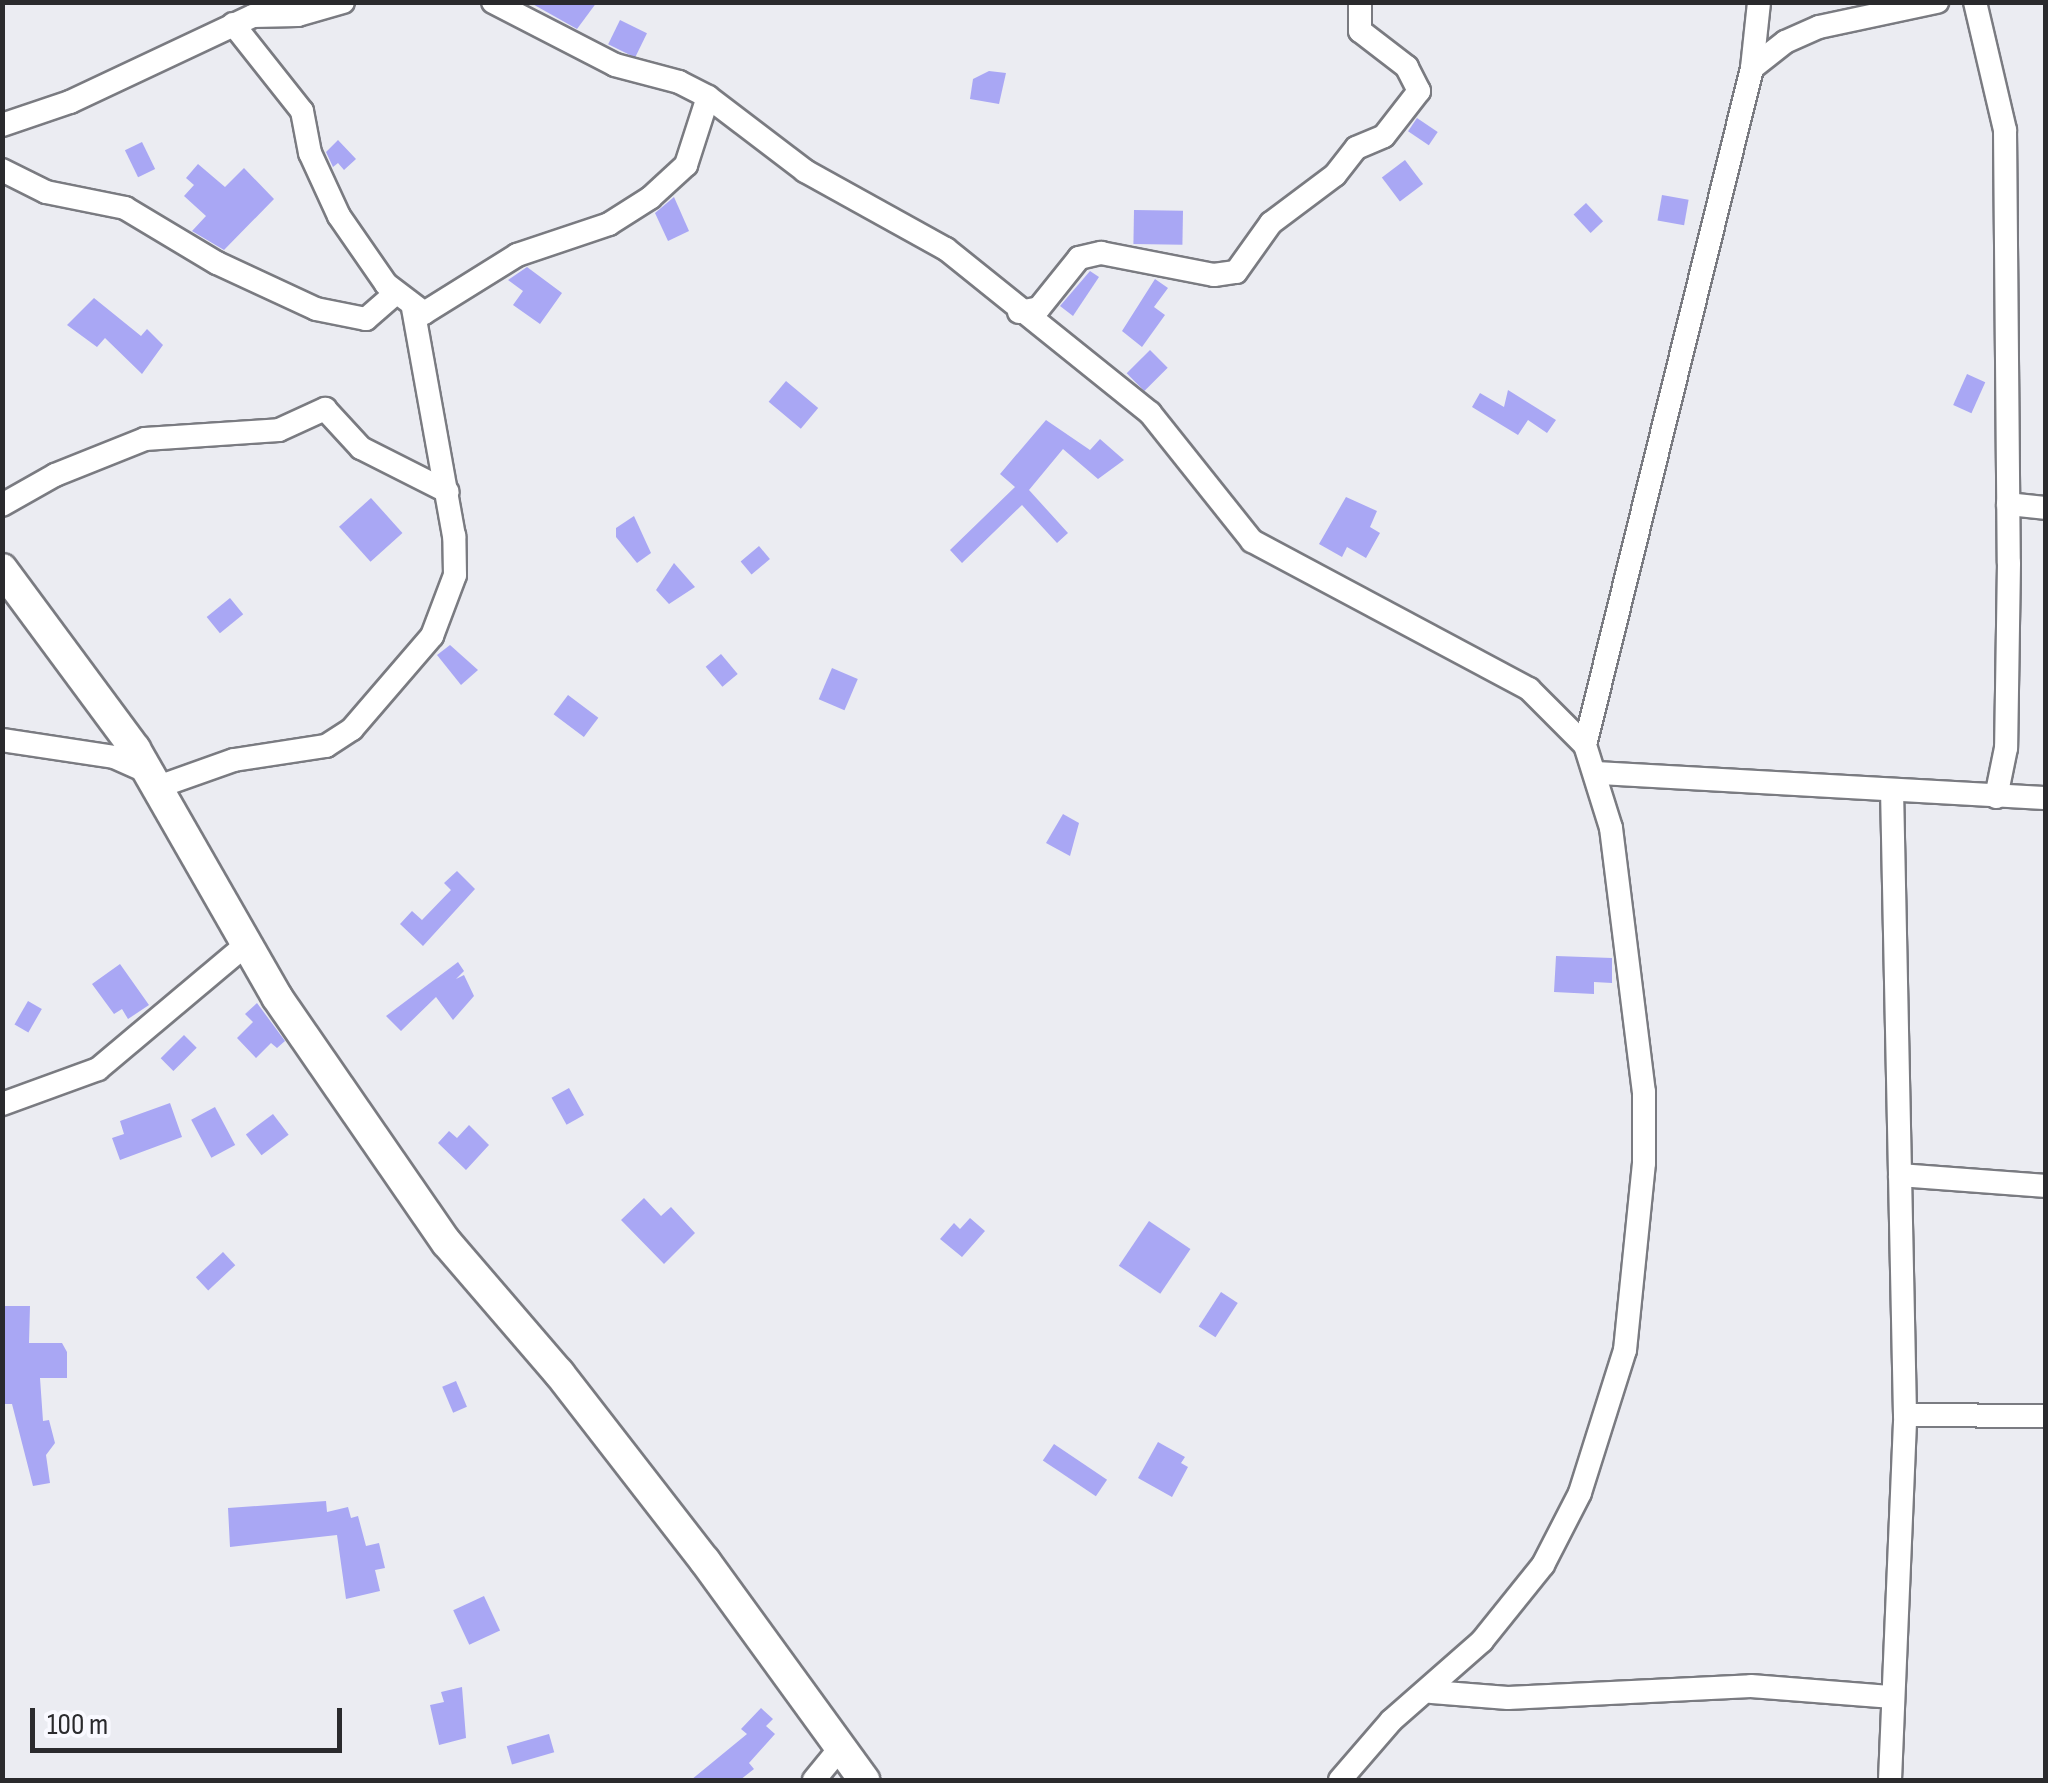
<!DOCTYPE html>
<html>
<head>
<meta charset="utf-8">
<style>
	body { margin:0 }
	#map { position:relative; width:2048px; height:1783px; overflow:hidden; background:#ebecf2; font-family:"Sofia Sans Condensed",sans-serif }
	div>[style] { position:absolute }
	.building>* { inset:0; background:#a9a7f4; transform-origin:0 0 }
	.roads { filter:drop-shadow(2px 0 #7a7b81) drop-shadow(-2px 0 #7a7b81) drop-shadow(0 2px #7a7b81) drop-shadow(0 -2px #7a7b81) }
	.minor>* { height:22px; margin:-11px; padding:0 11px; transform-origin:11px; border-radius:11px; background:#fff }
	.tertiary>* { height:30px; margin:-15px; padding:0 15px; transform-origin:15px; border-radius:15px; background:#fff }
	span { translate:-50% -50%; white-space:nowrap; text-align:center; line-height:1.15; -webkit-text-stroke:9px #f9f9ff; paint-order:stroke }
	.frame { position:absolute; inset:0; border:5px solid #2a2a2d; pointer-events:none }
	.scale { position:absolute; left:30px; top:1708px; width:312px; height:45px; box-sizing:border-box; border:5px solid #2a2a2d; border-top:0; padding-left:12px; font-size:30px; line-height:35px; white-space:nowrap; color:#2a2a2d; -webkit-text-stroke:8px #f9f9ff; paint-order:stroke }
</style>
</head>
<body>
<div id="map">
	<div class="building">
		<i style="clip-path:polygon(529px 2px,597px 2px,577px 29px)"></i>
		<i style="left:620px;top:20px;width:30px;height:27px;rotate:26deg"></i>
		<i style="clip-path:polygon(989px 71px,1006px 73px,999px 104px,970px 99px,973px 79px)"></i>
		<i style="left:1417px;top:118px;width:25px;height:16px;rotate:34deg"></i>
		<i style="clip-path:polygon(338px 140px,356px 159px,344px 170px,338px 163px,333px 167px,326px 152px)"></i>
		<i style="left:142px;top:142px;width:30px;height:19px;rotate:64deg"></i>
		<i style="left:1405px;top:160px;width:30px;height:29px;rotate:53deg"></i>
		<i style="clip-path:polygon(198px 164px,225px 187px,244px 168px,274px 199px,224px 250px,192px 231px,206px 216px,184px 196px,194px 185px,186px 178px)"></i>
		<i style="left:1662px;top:195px;width:27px;height:26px;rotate:10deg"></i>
		<i style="clip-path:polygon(674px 197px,689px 231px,668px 241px,655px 213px)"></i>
		<i style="left:1586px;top:203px;width:25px;height:17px;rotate:47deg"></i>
		<i style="left:1134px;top:210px;width:49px;height:34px;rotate:1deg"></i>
		<i style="clip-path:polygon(527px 267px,562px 293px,540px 324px,513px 305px,523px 291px,508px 280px)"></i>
		<i style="clip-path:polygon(1090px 271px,1099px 277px,1073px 316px,1060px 306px)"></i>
		<i style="clip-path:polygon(1155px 279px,1168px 288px,1154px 307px,1165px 315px,1142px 347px,1122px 331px)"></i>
		<i style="clip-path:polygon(94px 298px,141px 336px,147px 329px,163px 345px,142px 374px,105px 338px,97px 347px,67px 325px)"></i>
		<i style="left:1150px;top:350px;width:25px;height:33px;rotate:45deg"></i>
		<i style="left:1967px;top:374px;width:20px;height:34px;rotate:24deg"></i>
		<i style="left:786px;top:381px;width:42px;height:27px;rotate:40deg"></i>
		<i style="clip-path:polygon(1508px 390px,1556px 420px,1547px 433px,1528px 420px,1518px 435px,1472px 407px,1480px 393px,1504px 407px)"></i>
		<i style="clip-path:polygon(1046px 420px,1090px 450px,1100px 439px,1124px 460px,1098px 479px,1063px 449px,1029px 490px,1068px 533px,1057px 543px,1022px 505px,962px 563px,950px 550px,1015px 487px,1000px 474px)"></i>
		<i style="clip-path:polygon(1346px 497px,1377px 511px,1370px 527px,1380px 533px,1366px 558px,1347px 547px,1342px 557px,1319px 544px)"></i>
		<i style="left:371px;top:498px;width:47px;height:43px;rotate:48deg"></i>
		<i style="clip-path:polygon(634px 516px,651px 553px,637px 563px,616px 537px,616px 528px)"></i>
		<i style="left:759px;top:546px;width:17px;height:24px;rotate:50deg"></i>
		<i style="clip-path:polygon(674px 563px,695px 587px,669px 604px,656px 590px)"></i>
		<i style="left:230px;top:598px;width:21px;height:30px;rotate:51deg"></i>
		<i style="clip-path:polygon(450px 645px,478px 670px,461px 685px,437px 655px)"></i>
		<i style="left:721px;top:654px;width:26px;height:20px;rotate:50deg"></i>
		<i style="left:832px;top:668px;width:28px;height:34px;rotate:23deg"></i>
		<i style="left:568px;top:695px;width:38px;height:24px;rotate:37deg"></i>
		<i style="clip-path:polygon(1063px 814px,1079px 823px,1070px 856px,1046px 843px)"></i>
		<i style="clip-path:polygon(457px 871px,475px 889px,423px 946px,400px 924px,412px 911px,422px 920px,451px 890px,444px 883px)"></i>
		<i style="clip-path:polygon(1556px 956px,1612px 958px,1612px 983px,1594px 982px,1594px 994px,1554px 992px)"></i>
		<i style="clip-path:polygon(458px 962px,464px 971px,456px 979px,464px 975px,474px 996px,453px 1020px,436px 997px,401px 1031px,386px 1016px)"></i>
		<i style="clip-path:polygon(120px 964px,149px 1005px,128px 1019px,122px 1009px,114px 1014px,92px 984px)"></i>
		<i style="left:28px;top:1001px;width:16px;height:27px;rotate:30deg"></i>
		<i style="clip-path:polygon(257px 1003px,285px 1041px,277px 1048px,271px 1043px,256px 1058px,237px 1038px,253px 1022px,245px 1014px)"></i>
		<i style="left:184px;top:1035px;width:18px;height:33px;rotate:45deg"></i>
		<i style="left:569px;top:1088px;width:31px;height:20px;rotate:61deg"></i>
		<i style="clip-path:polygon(170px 1103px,182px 1137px,120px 1160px,112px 1138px,124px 1134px,120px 1121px)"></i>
		<i style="left:215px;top:1107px;width:43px;height:27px;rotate:62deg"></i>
		<i style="left:273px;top:1114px;width:26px;height:34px;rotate:53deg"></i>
		<i style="clip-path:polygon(469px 1125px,489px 1145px,466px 1170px,438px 1143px,449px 1131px,457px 1138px)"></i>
		<i style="clip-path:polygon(644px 1198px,661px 1216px,671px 1207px,695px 1233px,664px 1264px,621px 1220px)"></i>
		<i style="clip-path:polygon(970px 1218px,985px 1231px,962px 1257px,940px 1239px,954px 1223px,960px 1229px)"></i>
		<i style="left:1149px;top:1221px;width:50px;height:54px;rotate:34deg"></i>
		<i style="left:223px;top:1252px;width:18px;height:37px;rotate:47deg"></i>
		<i style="left:1221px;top:1292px;width:20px;height:41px;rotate:33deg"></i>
		<i style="clip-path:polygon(2px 1306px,30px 1306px,29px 1343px,62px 1343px,67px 1352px,67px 1378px,40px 1378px,43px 1421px,49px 1420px,55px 1443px,46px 1455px,50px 1483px,33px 1486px,12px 1404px,5px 1404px)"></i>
		<i style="left:456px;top:1381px;width:28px;height:15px;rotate:67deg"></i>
		<i style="clip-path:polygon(1158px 1442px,1185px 1457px,1181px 1463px,1188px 1467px,1172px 1497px,1138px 1478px)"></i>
		<i style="left:1054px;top:1444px;width:64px;height:20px;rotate:34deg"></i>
		<i style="clip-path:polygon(326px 1501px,327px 1512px,348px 1507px,351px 1518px,358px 1516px,366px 1546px,379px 1543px,385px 1568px,375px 1570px,380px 1591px,346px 1599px,337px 1535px,230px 1547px,228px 1508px)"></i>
		<i style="left:484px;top:1596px;width:38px;height:34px;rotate:65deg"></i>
		<i style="clip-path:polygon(462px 1687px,466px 1738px,439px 1745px,430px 1705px,444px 1702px,441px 1692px)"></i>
		<i style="clip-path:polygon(761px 1708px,773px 1719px,766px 1726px,775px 1734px,749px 1763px,754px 1769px,740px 1780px,691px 1780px,747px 1734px,741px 1729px)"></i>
		<i style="left:549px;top:1734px;width:19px;height:44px;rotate:74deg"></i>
	</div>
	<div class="roads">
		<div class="minor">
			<i style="left:493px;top:2px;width:137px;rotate:27.3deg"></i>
			<i style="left:615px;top:65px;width:66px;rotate:14.9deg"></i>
			<i style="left:679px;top:82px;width:33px;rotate:27deg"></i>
			<i style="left:708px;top:97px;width:122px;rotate:37.3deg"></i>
			<i style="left:805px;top:171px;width:161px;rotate:29deg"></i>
			<i style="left:946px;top:249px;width:262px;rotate:38.8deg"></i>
			<i style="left:1150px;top:413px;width:164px;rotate:51.4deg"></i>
			<i style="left:1252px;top:541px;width:314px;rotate:28.1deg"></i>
			<i style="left:1529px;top:689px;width:79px;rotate:45deg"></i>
			<i style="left:1585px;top:745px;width:87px;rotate:72.6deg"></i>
			<i style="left:1611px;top:828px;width:266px;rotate:82.9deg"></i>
			<i style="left:1644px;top:1092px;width:71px;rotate:90deg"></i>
			<i style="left:1644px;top:1163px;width:188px;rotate:95.8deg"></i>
			<i style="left:1625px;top:1350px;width:150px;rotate:107.5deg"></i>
			<i style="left:1580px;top:1493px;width:81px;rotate:117.2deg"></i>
			<i style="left:1543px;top:1565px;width:97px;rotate:128.8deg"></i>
			<i style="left:1482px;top:1641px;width:121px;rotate:138.7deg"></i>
			<i style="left:1391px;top:1721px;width:78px;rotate:130.8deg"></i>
			<i style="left:1975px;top:2px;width:131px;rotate:76.8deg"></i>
			<i style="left:2005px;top:130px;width:433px;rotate:89.5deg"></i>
			<i style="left:2009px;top:563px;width:185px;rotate:90.9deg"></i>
			<i style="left:2006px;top:748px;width:50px;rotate:101.5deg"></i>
			<i style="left:233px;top:24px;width:111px;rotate:51.6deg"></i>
			<i style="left:302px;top:111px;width:43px;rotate:79.2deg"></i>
			<i style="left:310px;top:153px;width:69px;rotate:65.3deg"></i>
			<i style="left:339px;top:216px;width:83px;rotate:55.3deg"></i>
			<i style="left:386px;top:284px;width:48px;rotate:37.3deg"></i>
			<i style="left:424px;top:313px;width:110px;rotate:-31.9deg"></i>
			<i style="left:517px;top:255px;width:97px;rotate:-18.6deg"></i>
			<i style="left:609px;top:224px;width:49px;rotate:-32.4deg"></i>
			<i style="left:650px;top:198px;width:49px;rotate:-42.5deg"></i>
			<i style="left:686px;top:165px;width:71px;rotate:-72.1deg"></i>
			<i style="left:1752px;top:68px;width:66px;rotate:-83.9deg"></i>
			<i style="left:2px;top:125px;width:72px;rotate:-18.7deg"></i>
			<i style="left:70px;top:102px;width:202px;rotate:-25.2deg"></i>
			<i style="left:253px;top:16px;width:45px;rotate:-1.3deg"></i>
			<i style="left:298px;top:15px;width:47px;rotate:-16.1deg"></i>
			<i style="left:2px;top:170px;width:49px;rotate:26.6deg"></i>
			<i style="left:46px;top:192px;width:81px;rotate:11.4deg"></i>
			<i style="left:125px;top:208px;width:107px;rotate:30.9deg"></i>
			<i style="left:217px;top:263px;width:109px;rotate:24.9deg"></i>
			<i style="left:316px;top:309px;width:51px;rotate:11.3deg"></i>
			<i style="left:366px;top:319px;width:40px;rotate:-41deg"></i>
			<i style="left:1019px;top:312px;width:20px;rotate:-11deg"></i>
			<i style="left:1039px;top:308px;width:64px;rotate:-51.3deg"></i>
			<i style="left:1079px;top:258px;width:23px;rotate:-13deg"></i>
			<i style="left:1101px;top:253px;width:115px;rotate:11deg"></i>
			<i style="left:1214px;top:275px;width:22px;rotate:-8deg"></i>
			<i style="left:1236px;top:272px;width:60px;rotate:-54.5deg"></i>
			<i style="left:1271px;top:223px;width:80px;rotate:-36.9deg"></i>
			<i style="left:1335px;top:175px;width:34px;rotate:-52deg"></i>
			<i style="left:1356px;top:148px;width:30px;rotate:-23deg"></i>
			<i style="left:1384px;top:136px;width:57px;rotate:-52.1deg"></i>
			<i style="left:1419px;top:91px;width:27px;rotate:-117deg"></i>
			<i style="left:1407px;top:67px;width:59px;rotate:-142.5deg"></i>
			<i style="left:1360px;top:31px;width:29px;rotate:-90deg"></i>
			<i style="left:2008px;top:504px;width:38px;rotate:6deg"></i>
			<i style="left:2px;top:505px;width:61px;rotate:-29.5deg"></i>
			<i style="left:55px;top:475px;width:97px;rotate:-21.8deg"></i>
			<i style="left:145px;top:439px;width:134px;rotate:-3.8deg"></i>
			<i style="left:279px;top:430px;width:51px;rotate:-24.5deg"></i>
			<i style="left:325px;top:409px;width:53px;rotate:47.3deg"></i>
			<i style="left:361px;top:448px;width:97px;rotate:26.8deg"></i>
			<i style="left:2px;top:740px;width:113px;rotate:8.6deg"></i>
			<i style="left:114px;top:757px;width:35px;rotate:24deg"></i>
			<i style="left:1585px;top:745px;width:697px;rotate:-76.14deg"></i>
			<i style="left:1752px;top:68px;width:42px;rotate:-38.2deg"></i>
			<i style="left:1785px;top:42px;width:37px;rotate:-24deg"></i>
			<i style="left:1819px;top:27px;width:121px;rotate:-12deg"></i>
			<i style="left:1598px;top:773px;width:449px;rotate:3.2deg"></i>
			<i style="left:155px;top:788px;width:84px;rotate:-19.5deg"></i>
			<i style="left:234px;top:760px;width:93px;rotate:-8.7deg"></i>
			<i style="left:326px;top:746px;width:31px;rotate:-33deg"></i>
			<i style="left:352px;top:729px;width:123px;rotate:-49.3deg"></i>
			<i style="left:432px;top:636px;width:65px;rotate:-69.3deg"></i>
			<i style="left:455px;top:575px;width:39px;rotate:-91deg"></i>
			<i style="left:454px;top:536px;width:232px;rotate:-100.2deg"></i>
			<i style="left:2px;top:1104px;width:102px;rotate:-20deg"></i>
			<i style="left:98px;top:1069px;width:196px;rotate:-40deg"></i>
			<i style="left:1900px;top:1175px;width:146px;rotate:4.3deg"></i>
			<i style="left:1905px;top:1415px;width:141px;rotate:0.4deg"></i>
			<i style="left:1432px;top:1692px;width:76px;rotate:4.5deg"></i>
			<i style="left:1508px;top:1698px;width:243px;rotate:-2.8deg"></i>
			<i style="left:1751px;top:1686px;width:139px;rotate:4.5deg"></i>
			<i style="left:814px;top:1780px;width:43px;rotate:-50.7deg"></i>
			<i style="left:1890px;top:1780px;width:365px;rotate:-87.6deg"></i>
			<i style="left:1905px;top:1415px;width:624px;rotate:-91.19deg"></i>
		</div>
		<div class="tertiary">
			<i style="left:2px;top:569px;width:224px;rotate:53.5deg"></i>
			<i style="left:135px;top:749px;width:286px;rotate:60.2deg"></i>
			<i style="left:277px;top:997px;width:299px;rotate:55.4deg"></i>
			<i style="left:447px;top:1243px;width:172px;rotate:49.3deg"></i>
			<i style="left:559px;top:1373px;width:238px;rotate:52.2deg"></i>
			<i style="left:705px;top:1561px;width:271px;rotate:54deg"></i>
		</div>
	</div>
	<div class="frame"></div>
	<div class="scale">100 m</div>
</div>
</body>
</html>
